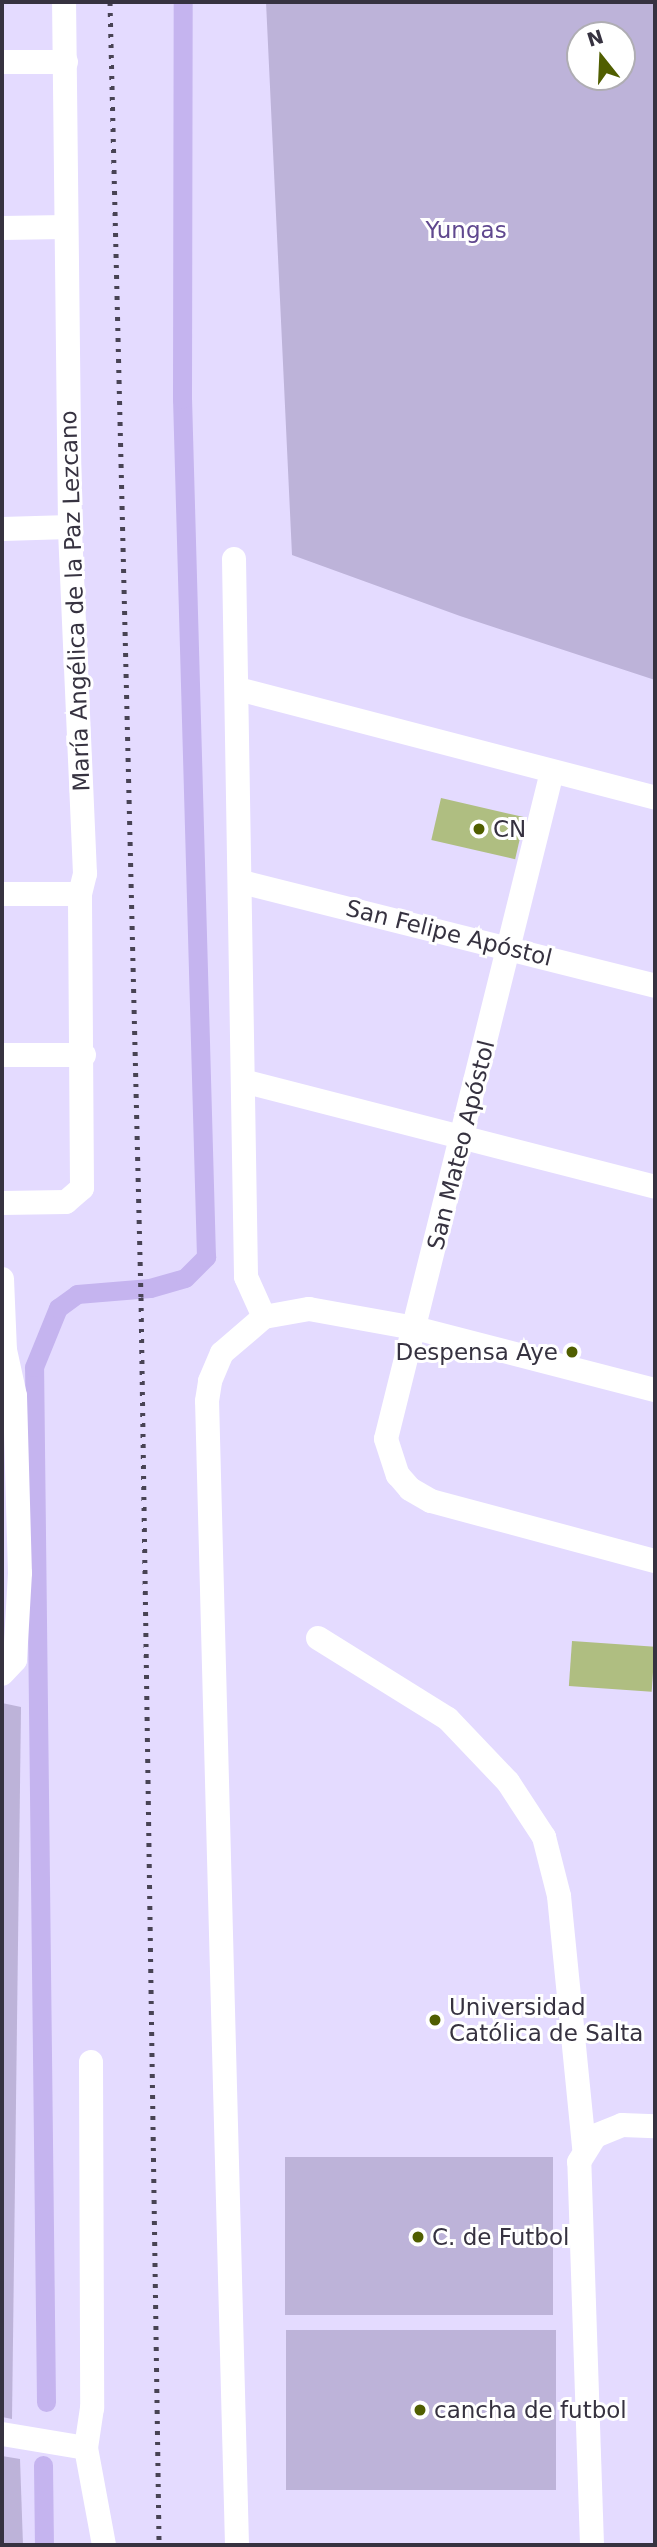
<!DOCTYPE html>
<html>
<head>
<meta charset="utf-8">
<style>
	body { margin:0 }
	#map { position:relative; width:657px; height:2547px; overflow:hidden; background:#e4dbff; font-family:"DejaVu Sans",sans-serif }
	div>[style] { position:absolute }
	.green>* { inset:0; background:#bdb3d9; transform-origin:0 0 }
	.canal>* { height:19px; margin:-9.5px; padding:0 9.5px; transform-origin:9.5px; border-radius:9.5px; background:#c5b4ef }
	.building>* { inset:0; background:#afbe81; transform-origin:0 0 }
	.minor>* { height:24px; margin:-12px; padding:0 12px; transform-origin:12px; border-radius:12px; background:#fff }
	.rail>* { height:5px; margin-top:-2.5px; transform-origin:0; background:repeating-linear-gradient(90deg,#484354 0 3.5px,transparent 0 10.5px) }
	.dots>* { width:19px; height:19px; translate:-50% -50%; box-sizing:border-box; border:4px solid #fff; border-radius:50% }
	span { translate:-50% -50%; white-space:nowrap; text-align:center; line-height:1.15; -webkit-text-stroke:6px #fff; paint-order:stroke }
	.park-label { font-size:23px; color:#60488f }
	.street-label { font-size:23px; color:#363240 }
	.poi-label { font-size:23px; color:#363240 }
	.left { translate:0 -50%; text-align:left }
	.right { translate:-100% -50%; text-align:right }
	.frame { position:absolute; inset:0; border:4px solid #363240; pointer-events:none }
	.north { position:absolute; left:566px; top:21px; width:70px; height:70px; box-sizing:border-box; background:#fff; border:2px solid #afadb3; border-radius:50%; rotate:342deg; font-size:19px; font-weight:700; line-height:28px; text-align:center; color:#363240 }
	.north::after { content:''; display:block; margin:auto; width:24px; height:32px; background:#505e00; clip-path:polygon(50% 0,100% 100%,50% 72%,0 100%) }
</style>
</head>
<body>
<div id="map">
	<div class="green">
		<i style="clip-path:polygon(evenodd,266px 2px,655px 2px,655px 680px,460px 616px,292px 555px,266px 2px,580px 35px,622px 35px,622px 77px,580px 77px,580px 35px)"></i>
		<i style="clip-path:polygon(2px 1703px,21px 1707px,12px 2419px,2px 2417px)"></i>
		<i style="left:285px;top:2157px;width:268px;height:158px"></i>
		<i style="left:286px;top:2330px;width:270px;height:160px"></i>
		<i style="clip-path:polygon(2px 2456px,20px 2459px,23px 2545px,2px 2545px)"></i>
	</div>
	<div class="canal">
		<i style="left:46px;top:2402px;width:1035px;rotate:-90.66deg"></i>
		<i style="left:34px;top:1367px;width:64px;rotate:-67.9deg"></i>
		<i style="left:58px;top:1308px;width:24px;rotate:-36deg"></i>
		<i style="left:77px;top:1294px;width:73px;rotate:-4.7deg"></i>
		<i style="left:150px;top:1288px;width:36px;rotate:-16deg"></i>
		<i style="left:185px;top:1278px;width:30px;rotate:-45deg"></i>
		<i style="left:206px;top:1257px;width:858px;rotate:-91.6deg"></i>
		<i style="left:182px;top:399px;width:397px;rotate:-89.9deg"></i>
		<i style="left:43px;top:2465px;width:80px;rotate:89.3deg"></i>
	</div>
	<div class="building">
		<i style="left:441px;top:798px;width:86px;height:43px;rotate:13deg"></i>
		<i style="left:572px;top:1641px;width:83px;height:45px;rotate:4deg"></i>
	</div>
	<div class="minor">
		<i style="left:2px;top:62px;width:64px"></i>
		<i style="left:2px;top:228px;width:64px;rotate:-0.9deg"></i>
		<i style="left:2px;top:529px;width:68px;rotate:-1.7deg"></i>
		<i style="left:234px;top:559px;width:718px;rotate:89.04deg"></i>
		<i style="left:246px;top:1277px;width:44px;rotate:65.8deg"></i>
		<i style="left:238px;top:689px;width:431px;rotate:14.6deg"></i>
		<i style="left:552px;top:772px;width:687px;rotate:103.98deg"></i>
		<i style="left:386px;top:1439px;width:38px;rotate:72deg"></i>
		<i style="left:398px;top:1475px;width:18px;rotate:49deg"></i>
		<i style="left:410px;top:1489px;width:24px;rotate:30deg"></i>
		<i style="left:431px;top:1501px;width:232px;rotate:15deg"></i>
		<i style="left:242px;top:882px;width:426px;rotate:14.1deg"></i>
		<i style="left:2px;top:894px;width:78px"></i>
		<i style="left:2px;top:1055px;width:82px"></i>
		<i style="left:243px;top:1081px;width:425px;rotate:14.4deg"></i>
		<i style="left:2px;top:1203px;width:64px;rotate:-0.9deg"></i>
		<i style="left:66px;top:1202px;width:21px;rotate:-41deg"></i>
		<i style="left:82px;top:1188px;width:294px;rotate:-90.4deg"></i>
		<i style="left:80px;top:894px;width:21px;rotate:-76deg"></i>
		<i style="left:85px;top:874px;width:347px;rotate:-92.5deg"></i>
		<i style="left:70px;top:527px;width:525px;rotate:-90.65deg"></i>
		<i style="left:2px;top:1279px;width:71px;rotate:87.6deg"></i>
		<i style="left:5px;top:1350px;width:47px;rotate:77.7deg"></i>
		<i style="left:15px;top:1396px;width:177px;rotate:88.4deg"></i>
		<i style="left:20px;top:1573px;width:87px;rotate:93.3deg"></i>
		<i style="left:15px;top:1660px;width:19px;rotate:133deg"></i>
		<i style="left:318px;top:1638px;width:153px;rotate:31.9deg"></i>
		<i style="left:448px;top:1719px;width:87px;rotate:46.4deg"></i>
		<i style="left:508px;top:1782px;width:66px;rotate:56.8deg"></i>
		<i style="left:544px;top:1837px;width:61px;rotate:75.7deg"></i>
		<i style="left:559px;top:1896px;width:253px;rotate:84.3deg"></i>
		<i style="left:91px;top:2062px;width:346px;rotate:89.8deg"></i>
		<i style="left:92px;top:2408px;width:40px;rotate:98.5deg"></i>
		<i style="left:86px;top:2448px;width:99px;rotate:79.5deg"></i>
		<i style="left:2px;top:2434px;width:85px;rotate:9.5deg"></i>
		<i style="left:237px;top:2545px;width:1144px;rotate:-91.5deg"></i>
		<i style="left:207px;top:1401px;width:20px;rotate:-81deg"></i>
		<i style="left:210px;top:1381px;width:30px;rotate:-67deg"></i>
		<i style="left:222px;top:1353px;width:55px;rotate:-40.6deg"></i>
		<i style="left:264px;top:1317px;width:46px;rotate:-10.1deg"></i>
		<i style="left:309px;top:1309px;width:108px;rotate:10.2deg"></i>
		<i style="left:415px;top:1328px;width:248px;rotate:14.5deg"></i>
		<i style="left:592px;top:2545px;width:383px;rotate:-91.9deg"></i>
		<i style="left:579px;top:2162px;width:31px;rotate:-58deg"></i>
		<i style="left:595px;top:2136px;width:29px;rotate:-22deg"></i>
		<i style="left:622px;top:2125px;width:33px;rotate:2deg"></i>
	</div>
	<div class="rail">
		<i style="left:110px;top:2px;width:1295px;rotate:88.63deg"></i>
		<i style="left:141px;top:1297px;width:1248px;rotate:89.17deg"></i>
	</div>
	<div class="dots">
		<i style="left:479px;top:829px;background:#505e00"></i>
		<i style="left:572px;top:1352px;background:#505e00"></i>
		<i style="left:435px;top:2020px;background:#505e00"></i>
		<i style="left:418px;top:2237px;background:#505e00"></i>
		<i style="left:420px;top:2410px;background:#505e00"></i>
	</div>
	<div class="park-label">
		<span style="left:466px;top:230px">Yungas</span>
	</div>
	<div class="street-label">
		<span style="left:75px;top:601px;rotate:-92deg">María Angélica de la Paz Lezcano</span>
		<span style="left:449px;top:933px;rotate:14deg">San Felipe Apóstol</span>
		<span style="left:461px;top:1145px;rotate:-76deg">San Mateo Apóstol</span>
	</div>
	<div class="poi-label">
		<span class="left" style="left:493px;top:829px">CN</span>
		<span class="right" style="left:558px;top:1352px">Despensa Aye</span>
		<span class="left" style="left:449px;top:2020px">Universidad<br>Católica de Salta</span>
		<span class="left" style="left:432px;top:2237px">C. de Futbol</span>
		<span class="left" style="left:434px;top:2410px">cancha de futbol</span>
	</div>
	<div class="frame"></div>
	<div class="north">N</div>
</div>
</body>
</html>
